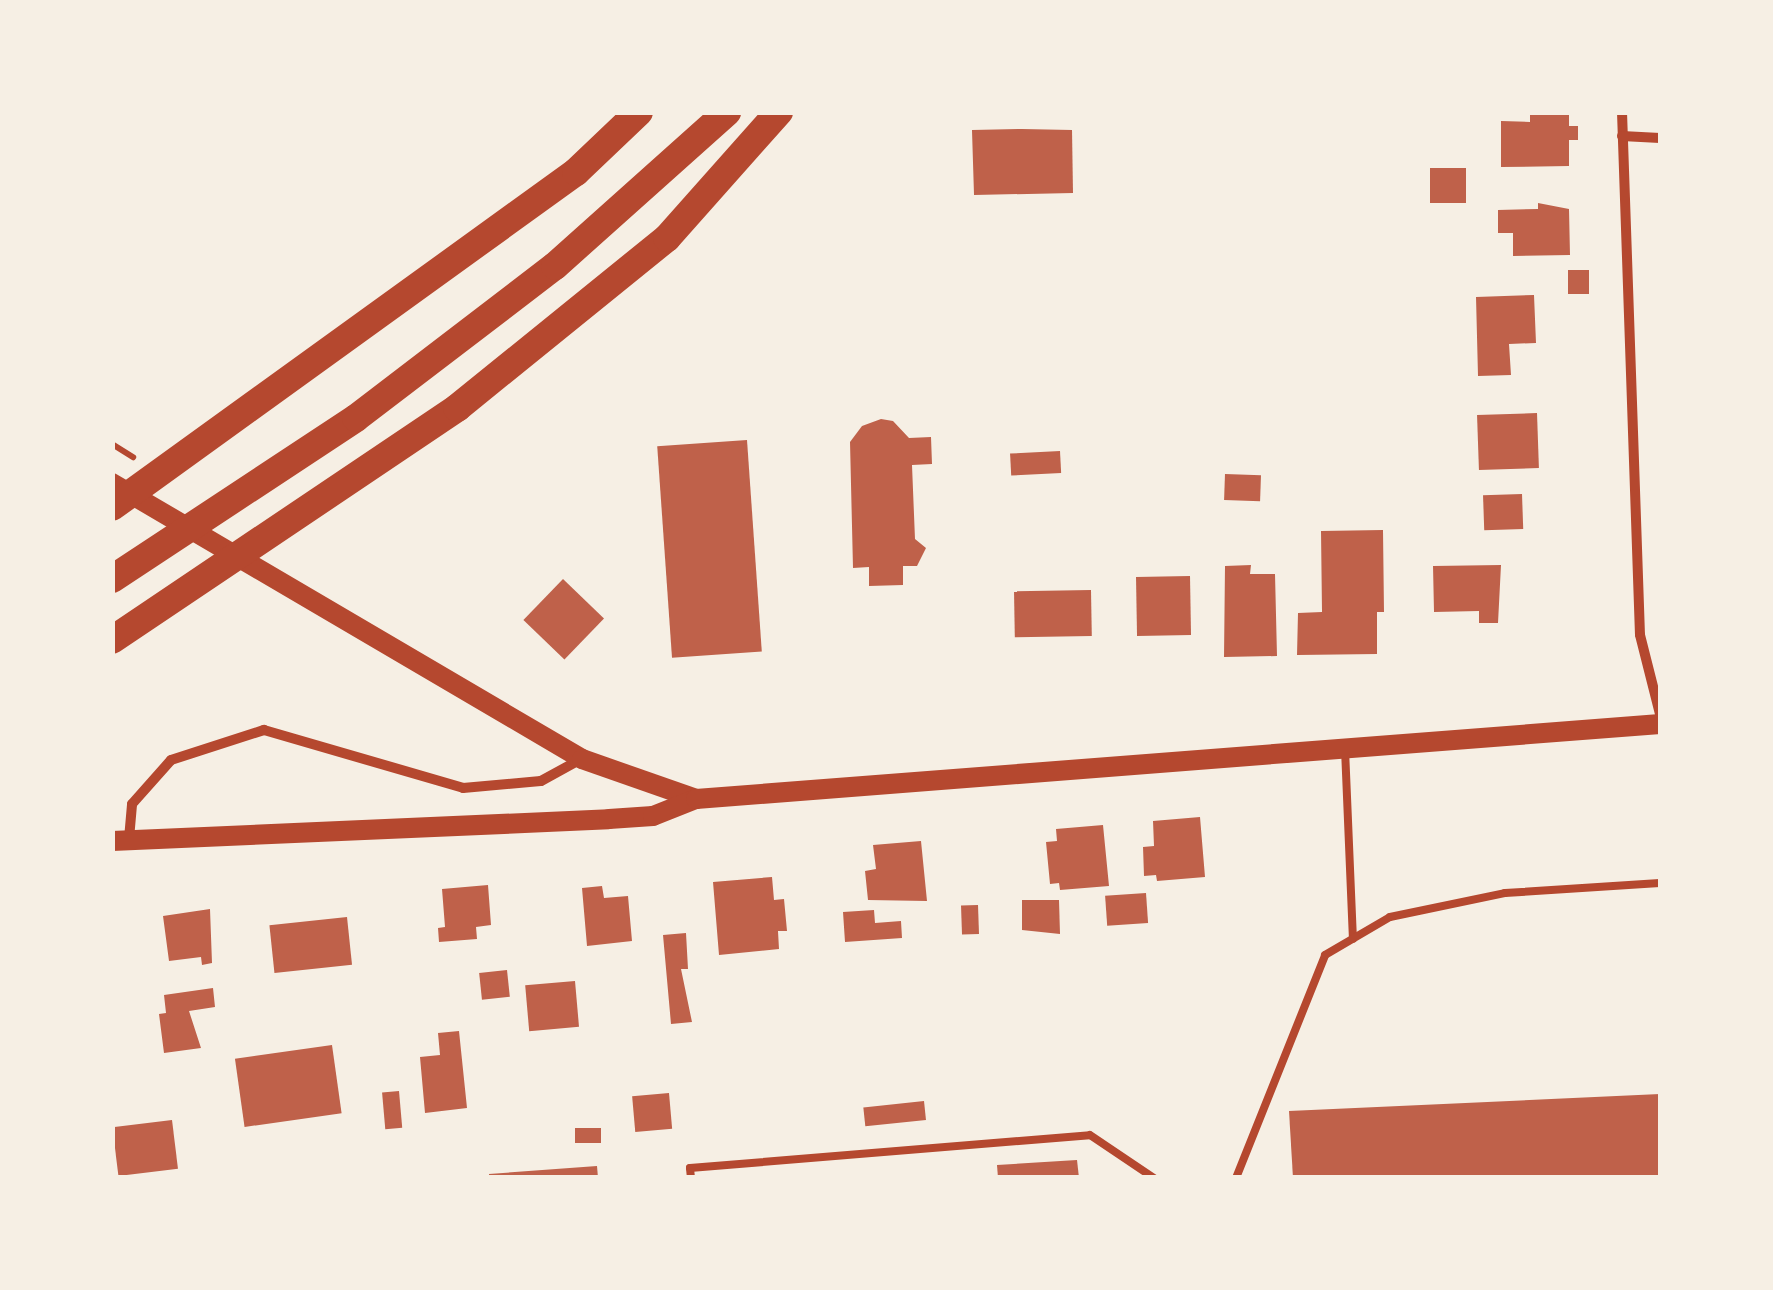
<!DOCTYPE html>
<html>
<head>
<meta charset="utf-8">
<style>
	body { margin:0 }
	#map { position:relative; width:1773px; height:1290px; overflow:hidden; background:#f6efe4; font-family:Roboto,sans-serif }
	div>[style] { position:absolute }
	.building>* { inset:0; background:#bf614a; transform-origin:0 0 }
	.path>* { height:6px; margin:-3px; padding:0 3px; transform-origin:3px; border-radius:3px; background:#b5482f }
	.service>* { height:8px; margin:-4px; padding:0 4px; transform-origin:4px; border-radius:4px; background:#b5482f }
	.minor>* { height:10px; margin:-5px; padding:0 5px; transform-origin:5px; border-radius:5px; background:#b5482f }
	.secondary>* { height:20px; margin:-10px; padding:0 10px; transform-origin:10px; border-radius:10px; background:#b5482f }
	.trunk>* { height:28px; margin:-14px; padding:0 14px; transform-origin:14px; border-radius:14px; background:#b5482f }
	span { translate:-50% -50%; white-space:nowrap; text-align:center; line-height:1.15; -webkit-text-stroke:10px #f6efe4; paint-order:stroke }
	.frame { position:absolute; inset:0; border:115px solid #f6efe4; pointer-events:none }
</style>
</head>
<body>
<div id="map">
	<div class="building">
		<i style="clip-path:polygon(1530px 112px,1569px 112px,1569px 126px,1578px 126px,1578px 140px,1569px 140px,1569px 166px,1501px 167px,1501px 121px,1530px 122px)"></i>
		<i style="clip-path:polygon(1022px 129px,1072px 130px,1073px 193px,974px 195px,972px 130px)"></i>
		<i style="left:1430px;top:168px;width:36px;height:35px"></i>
		<i style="clip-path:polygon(1538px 203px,1569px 209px,1570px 255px,1513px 256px,1513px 233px,1498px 233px,1498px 210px,1538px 209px)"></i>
		<i style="left:1568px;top:270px;width:21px;height:24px"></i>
		<i style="clip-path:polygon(1534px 295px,1536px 343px,1509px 344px,1511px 375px,1478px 376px,1476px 297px)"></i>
		<i style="left:1537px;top:413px;width:55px;height:60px;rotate:88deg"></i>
		<i style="clip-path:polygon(881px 419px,893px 421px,909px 438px,931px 437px,932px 464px,912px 465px,915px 539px,926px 548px,917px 566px,903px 566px,903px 585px,869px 586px,869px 567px,853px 568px,850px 442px,862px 426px)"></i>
		<i style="left:747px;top:440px;width:212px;height:90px;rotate:86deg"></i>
		<i style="left:1060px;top:451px;width:22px;height:50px;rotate:87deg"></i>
		<i style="left:1225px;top:474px;width:36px;height:26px;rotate:2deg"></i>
		<i style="left:1522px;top:494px;width:35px;height:39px;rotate:88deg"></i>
		<i style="clip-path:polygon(1383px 530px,1384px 612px,1377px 612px,1377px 654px,1297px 655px,1298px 613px,1322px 612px,1321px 531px)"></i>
		<i style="clip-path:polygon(1251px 565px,1250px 574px,1275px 574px,1277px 656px,1224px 657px,1225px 566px)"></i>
		<i style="clip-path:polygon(1501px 565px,1498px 623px,1479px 623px,1479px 611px,1434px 612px,1433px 566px)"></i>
		<i style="left:1190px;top:576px;width:59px;height:54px;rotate:89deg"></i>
		<i style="left:563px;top:579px;width:57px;height:57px;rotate:44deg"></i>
		<i style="left:1091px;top:590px;width:46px;height:77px;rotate:89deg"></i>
		<i style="clip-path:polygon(1200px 817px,1205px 877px,1157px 881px,1156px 875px,1144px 876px,1143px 847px,1154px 846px,1153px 821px)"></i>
		<i style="clip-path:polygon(1103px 825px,1109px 886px,1060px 890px,1059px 883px,1050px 884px,1046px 842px,1057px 841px,1056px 829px)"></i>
		<i style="clip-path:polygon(921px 841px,927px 901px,868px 900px,865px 871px,876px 869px,873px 845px)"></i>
		<i style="clip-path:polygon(772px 877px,774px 900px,784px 899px,787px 931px,778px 931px,779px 949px,719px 955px,713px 882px)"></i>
		<i style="clip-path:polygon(488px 885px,491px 925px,476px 927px,477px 939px,439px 942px,438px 928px,445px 927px,442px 889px)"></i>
		<i style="clip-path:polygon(602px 886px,604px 898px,628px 896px,632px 941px,587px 946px,582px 888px)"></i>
		<i style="left:1146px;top:893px;width:30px;height:41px;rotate:86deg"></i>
		<i style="clip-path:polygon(1022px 900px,1059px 900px,1060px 934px,1022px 930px)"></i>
		<i style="left:978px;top:905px;width:29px;height:17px;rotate:88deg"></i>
		<i style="clip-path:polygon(210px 909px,212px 963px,202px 965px,201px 957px,169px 961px,163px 916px)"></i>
		<i style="clip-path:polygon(874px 910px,875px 923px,901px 921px,902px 938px,845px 942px,843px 912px)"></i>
		<i style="left:347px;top:917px;width:48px;height:78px;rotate:84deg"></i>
		<i style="clip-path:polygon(686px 933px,688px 969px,681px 969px,692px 1022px,671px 1024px,663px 935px)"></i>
		<i style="left:507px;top:970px;width:27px;height:28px;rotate:84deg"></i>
		<i style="left:575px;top:981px;width:46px;height:50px;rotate:85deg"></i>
		<i style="clip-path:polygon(213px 988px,215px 1007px,189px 1011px,201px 1048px,164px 1053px,159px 1014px,166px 1013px,164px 995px)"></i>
		<i style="clip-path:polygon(459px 1031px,467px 1108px,425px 1113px,420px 1057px,440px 1055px,438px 1033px)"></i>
		<i style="left:332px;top:1045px;width:69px;height:98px;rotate:82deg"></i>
		<i style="left:399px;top:1091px;width:37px;height:17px;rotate:85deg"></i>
		<i style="left:669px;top:1093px;width:36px;height:37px;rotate:85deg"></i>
		<i style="clip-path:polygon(1660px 1094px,1660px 1178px,1293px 1178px,1289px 1111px)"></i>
		<i style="left:924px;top:1101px;width:19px;height:61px;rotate:84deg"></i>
		<i style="left:172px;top:1120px;width:49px;height:60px;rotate:83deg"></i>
		<i style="left:601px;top:1128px;width:15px;height:26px;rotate:90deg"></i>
		<i style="clip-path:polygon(1077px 1160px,1079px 1178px,998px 1178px,997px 1165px)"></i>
		<i style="clip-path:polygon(597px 1166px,598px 1178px,489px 1178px,489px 1174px)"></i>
	</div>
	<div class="path">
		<i style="left:112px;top:317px;width:3px;rotate:90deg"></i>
		<i style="left:112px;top:444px;width:25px;rotate:32deg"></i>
	</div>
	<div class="service">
		<i style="left:1345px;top:749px;width:190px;rotate:87.6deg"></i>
		<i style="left:691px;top:1178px;width:10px;rotate:-96deg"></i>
		<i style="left:690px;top:1168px;width:401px;rotate:-4.7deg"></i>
		<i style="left:1090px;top:1135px;width:77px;rotate:33.9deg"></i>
		<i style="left:1236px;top:1178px;width:240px;rotate:-68.2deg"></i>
		<i style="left:1325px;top:955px;width:75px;rotate:-30.3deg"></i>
		<i style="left:1390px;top:917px;width:117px;rotate:-11.8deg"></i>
		<i style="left:1505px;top:893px;width:155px;rotate:-3.7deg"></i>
	</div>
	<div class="minor">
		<i style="left:1622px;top:112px;width:523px;rotate:88.03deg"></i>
		<i style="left:1640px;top:635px;width:81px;rotate:75.8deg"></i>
		<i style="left:1622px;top:136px;width:38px;rotate:3deg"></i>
		<i style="left:129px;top:839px;width:35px;rotate:-85deg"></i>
		<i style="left:132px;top:804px;width:59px;rotate:-48.4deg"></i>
		<i style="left:171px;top:760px;width:98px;rotate:-17.9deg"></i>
		<i style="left:264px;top:730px;width:207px;rotate:16.2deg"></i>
		<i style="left:463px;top:788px;width:78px;rotate:-5.1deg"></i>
		<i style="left:541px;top:781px;width:46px;rotate:-28.8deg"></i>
	</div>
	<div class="secondary">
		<i style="left:112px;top:483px;width:545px;rotate:30.42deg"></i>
		<i style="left:582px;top:759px;width:121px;rotate:19.3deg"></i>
		<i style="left:112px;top:841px;width:497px;rotate:-2.5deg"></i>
		<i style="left:609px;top:819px;width:44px;rotate:-3.9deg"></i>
		<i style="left:653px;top:816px;width:46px;rotate:-21.6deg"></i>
		<i style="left:696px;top:799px;width:967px;rotate:-4.45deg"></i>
	</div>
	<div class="trunk">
		<i style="left:112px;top:507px;width:572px;rotate:-35.83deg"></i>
		<i style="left:576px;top:172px;width:87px;rotate:-43.6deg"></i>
		<i style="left:112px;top:579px;width:292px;rotate:-33.4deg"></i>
		<i style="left:356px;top:418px;width:250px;rotate:-37.4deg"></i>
		<i style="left:555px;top:266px;width:231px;rotate:-41.8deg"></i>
		<i style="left:112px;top:640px;width:416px;rotate:-33.9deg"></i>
		<i style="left:457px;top:408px;width:270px;rotate:-39deg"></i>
		<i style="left:667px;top:238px;width:169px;rotate:-48.4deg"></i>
	</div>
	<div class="frame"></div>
</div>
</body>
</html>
